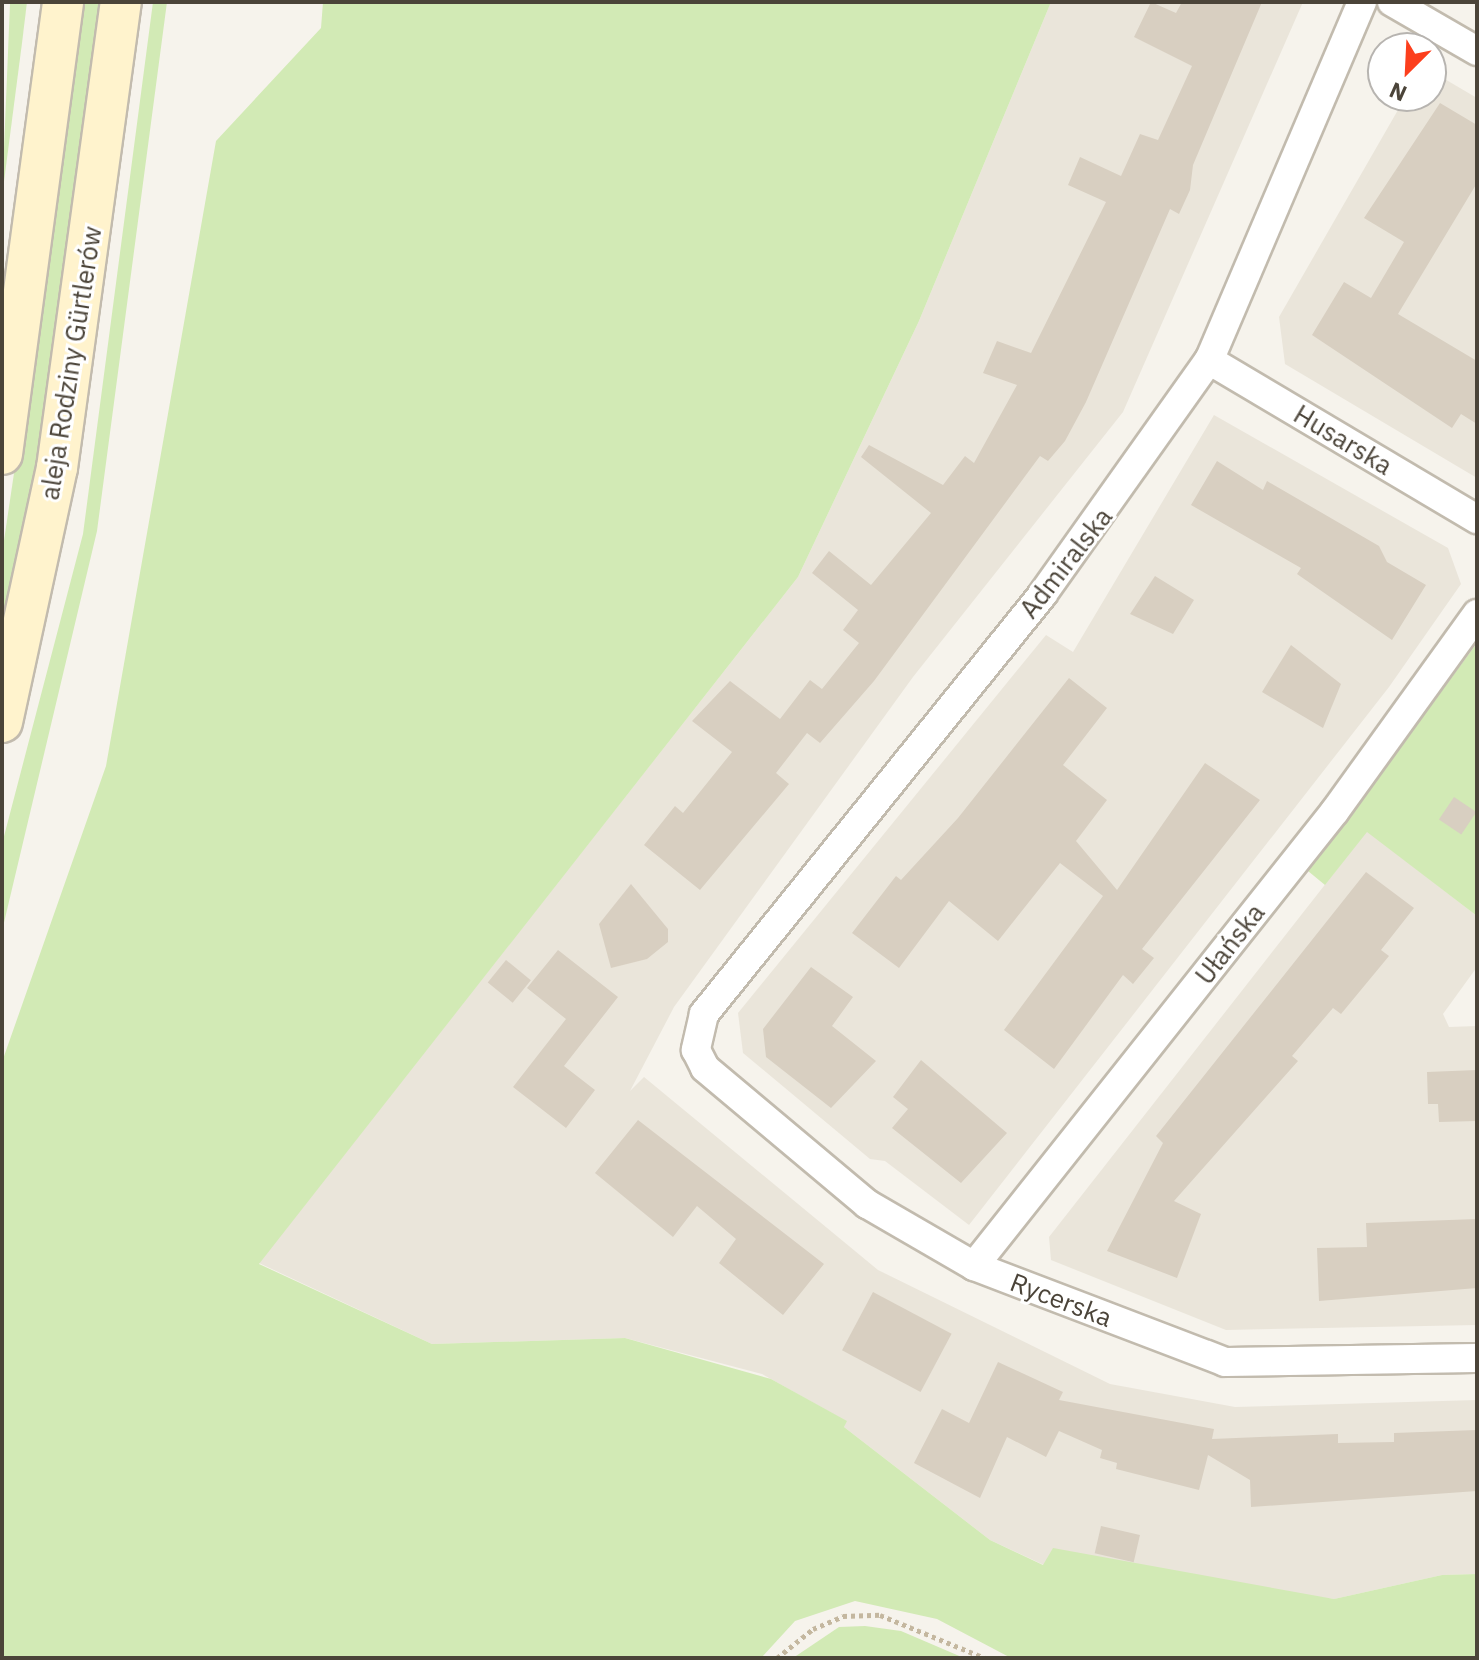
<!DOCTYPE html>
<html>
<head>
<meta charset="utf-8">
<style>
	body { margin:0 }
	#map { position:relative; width:1479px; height:1660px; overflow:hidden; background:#f6f3ec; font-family:"IBM Plex Sans",sans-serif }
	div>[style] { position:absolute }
	.residential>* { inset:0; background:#eae5da }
	.green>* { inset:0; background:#d2eab5 }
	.building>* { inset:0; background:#d8cfc1; transform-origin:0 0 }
	.path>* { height:5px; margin-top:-2.5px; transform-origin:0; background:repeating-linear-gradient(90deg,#c4b79f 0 4px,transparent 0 8px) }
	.roads { filter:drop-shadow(2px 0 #c2bbae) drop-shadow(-2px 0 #c2bbae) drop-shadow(0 2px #c2bbae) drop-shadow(0 -2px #c2bbae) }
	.minor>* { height:28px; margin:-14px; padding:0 14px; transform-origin:14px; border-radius:14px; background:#fff }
	.secondary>* { height:40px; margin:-20px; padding:0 20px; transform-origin:20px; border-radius:20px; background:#fff3cd }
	span { translate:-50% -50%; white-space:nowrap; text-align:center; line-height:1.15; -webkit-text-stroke:6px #fff; paint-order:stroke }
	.street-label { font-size:26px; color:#4b4439 }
	.frame { position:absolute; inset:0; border:4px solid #4b4439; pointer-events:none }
	.north { position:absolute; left:1367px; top:32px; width:80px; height:80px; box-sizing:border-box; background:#fff; border:2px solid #b7b4b0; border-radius:50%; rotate:204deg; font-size:22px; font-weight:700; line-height:32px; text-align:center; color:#4b4439 }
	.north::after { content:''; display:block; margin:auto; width:28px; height:36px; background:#fc3f1d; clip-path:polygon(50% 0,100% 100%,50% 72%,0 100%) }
</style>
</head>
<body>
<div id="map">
	<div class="residential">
		<i style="clip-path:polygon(1051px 2px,1303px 2px,1123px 412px,913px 677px,674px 1007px,630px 1091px,644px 1077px,878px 1270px,1110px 1384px,1235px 1407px,1477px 1400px,1477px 1574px,1442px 1575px,1334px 1599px,1044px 1565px,990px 1540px,844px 1427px,846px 1421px,762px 1374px,625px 1338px,432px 1344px,259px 1263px,798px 577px,919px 321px)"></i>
		<i style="clip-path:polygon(1431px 71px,1477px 98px,1477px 478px,1285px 364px,1279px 317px,1406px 96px,1431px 96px)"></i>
		<i style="clip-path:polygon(1214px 415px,1448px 548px,1461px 584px,1389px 687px,969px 1225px,885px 1161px,870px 1159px,743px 1053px,738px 1013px,1046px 635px,1073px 652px)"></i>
		<i style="clip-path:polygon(1367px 831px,1477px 916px,1477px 967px,1443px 1014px,1449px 1027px,1477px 1026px,1477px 1325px,1226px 1330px,1051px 1260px,1049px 1237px)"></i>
	</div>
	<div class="green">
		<i style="clip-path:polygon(27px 2px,22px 43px,2px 197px,10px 4px)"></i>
		<i style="clip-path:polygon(84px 2px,103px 2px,56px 354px,2px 642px,2px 554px)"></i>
		<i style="clip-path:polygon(153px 2px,167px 2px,97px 531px,2px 931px,2px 844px,83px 534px)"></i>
		<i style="clip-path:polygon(323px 2px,1051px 2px,919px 321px,798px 577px,259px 1264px,432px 1344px,625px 1338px,771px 1379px,847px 1421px,844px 1427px,990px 1540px,1043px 1565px,1053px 1548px,1334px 1599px,1442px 1575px,1477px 1574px,1477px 1658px,1011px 1658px,937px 1619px,855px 1601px,795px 1621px,761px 1658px,2px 1658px,2px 1062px,106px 766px,216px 141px,321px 28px)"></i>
		<i style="clip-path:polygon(1477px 643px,1477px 916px,1367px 832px,1325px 885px,1308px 871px)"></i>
		<i style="clip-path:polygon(865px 1626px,901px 1631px,964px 1658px,793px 1658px,839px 1627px)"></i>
	</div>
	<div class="building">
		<i style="clip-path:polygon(1151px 2px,1176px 13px,1182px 2px,1262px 2px,1193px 165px,1190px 190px,1179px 214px,1170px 209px,1086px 402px,1065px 441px,1048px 461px,1040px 456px,874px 681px,820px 743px,807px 733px,776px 773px,789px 784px,700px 890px,644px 845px,675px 806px,683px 813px,732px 752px,692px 721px,730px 681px,780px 719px,810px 680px,822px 689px,859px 643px,843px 630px,858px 610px,812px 573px,829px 551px,871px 585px,931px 513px,861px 457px,869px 445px,943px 485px,965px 456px,974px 463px,1017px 385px,983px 373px,997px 341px,1031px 353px,1106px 202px,1068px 185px,1080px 157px,1121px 176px,1140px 134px,1158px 140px,1192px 66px,1134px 37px)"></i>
		<i style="clip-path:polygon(1440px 103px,1477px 125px,1477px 183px,1398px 314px,1477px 361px,1477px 424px,1461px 414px,1452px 428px,1312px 335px,1344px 282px,1371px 298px,1404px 242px,1364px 218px)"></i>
		<i style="clip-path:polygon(1217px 461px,1263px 490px,1267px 481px,1379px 546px,1387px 562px,1426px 585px,1392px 640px,1297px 574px,1301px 568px,1191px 505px)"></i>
		<i style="clip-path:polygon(1155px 576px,1194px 600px,1173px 634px,1130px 614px)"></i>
		<i style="clip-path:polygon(1291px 645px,1341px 684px,1323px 728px,1262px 692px)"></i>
		<i style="clip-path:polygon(1069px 678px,1107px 708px,1063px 765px,1107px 800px,1076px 841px,1117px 890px,1205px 763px,1260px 800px,1142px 949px,1154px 958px,1133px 984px,1123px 975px,1054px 1069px,1004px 1030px,1103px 896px,1060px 863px,998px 941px,949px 901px,899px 968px,852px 933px,896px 876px,901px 880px,958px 818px)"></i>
		<i style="left:1454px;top:797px;width:27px;height:27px;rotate:34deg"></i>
		<i style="clip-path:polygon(1366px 872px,1414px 908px,1381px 950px,1389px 956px,1341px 1014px,1333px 1008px,1292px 1056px,1298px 1061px,1174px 1201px,1201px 1214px,1177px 1278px,1107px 1251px,1163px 1143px,1156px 1136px)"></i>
		<i style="clip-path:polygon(631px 884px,668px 929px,668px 942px,647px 959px,611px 968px,599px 924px)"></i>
		<i style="clip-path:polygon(558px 950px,618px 997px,564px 1066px,595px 1090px,566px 1128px,513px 1087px,566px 1019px,527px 988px)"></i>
		<i style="left:506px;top:960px;width:32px;height:29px;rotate:39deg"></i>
		<i style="clip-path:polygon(811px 967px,853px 997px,832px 1026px,876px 1061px,831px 1108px,766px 1057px,763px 1029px)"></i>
		<i style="clip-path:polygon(921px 1060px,1007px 1133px,961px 1183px,892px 1128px,908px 1109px,893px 1097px)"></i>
		<i style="clip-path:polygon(1477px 1070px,1477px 1121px,1439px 1122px,1438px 1104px,1428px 1104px,1427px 1072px)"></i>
		<i style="clip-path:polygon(638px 1120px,824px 1264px,783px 1315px,719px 1263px,736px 1239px,697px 1206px,673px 1237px,595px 1173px)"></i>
		<i style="clip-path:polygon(1477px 1219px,1477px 1288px,1319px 1301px,1317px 1248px,1367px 1247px,1366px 1223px)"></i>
		<i style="left:873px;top:1292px;width:89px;height:66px;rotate:28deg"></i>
		<i style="clip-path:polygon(998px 1362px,1063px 1392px,1059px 1400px,1214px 1429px,1212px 1439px,1338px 1434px,1338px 1443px,1394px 1442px,1394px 1433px,1477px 1430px,1477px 1491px,1251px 1507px,1250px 1480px,1208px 1455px,1199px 1490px,1116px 1469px,1117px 1463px,1100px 1458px,1102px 1450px,1059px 1431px,1046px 1457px,1007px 1437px,980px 1498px,914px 1463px,942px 1409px,969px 1423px)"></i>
		<i style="left:1101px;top:1526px;width:40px;height:28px;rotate:13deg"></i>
	</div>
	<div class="path">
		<i style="left:777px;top:1658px;width:46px;rotate:-38.9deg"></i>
		<i style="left:813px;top:1629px;width:33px;rotate:-23deg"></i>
		<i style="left:843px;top:1616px;width:37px;rotate:-2deg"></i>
		<i style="left:880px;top:1615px;width:113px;rotate:22.3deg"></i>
	</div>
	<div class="roads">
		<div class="minor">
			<i style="left:1362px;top:2px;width:389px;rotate:113.1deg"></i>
			<i style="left:1209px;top:360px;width:287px;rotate:125.4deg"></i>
			<i style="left:1043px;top:594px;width:540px;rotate:128.91deg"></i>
			<i style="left:704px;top:1014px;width:37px;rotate:103deg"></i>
			<i style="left:696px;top:1050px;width:20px;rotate:63deg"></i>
			<i style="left:705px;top:1068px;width:212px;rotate:40deg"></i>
			<i style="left:867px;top:1204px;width:124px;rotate:30.1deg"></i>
			<i style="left:974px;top:1266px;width:269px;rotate:20.9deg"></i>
			<i style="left:1225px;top:1362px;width:252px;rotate:-0.9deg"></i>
			<i style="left:1392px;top:2px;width:98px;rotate:30deg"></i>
			<i style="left:1209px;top:360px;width:312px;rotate:30.7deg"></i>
			<i style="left:974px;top:1266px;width:581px;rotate:-51.57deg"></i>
			<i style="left:1335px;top:811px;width:243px;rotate:-54.2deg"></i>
		</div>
		<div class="secondary">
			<i style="left:2px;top:454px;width:456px;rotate:-82.3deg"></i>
			<i style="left:2px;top:722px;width:260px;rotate:-77.8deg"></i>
			<i style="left:57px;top:468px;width:470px;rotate:-82.2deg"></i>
		</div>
	</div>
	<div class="street-label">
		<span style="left:71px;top:363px;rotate:-81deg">aleja Rodziny Gürtlerów</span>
		<span style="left:1343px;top:440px;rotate:31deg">Husarska</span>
		<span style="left:1066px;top:563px;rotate:-52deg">Admiralska</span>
		<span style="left:1230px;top:944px;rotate:-52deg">Ułańska</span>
		<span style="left:1061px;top:1300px;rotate:21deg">Rycerska</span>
	</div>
	<div class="frame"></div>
	<div class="north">N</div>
</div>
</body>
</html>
